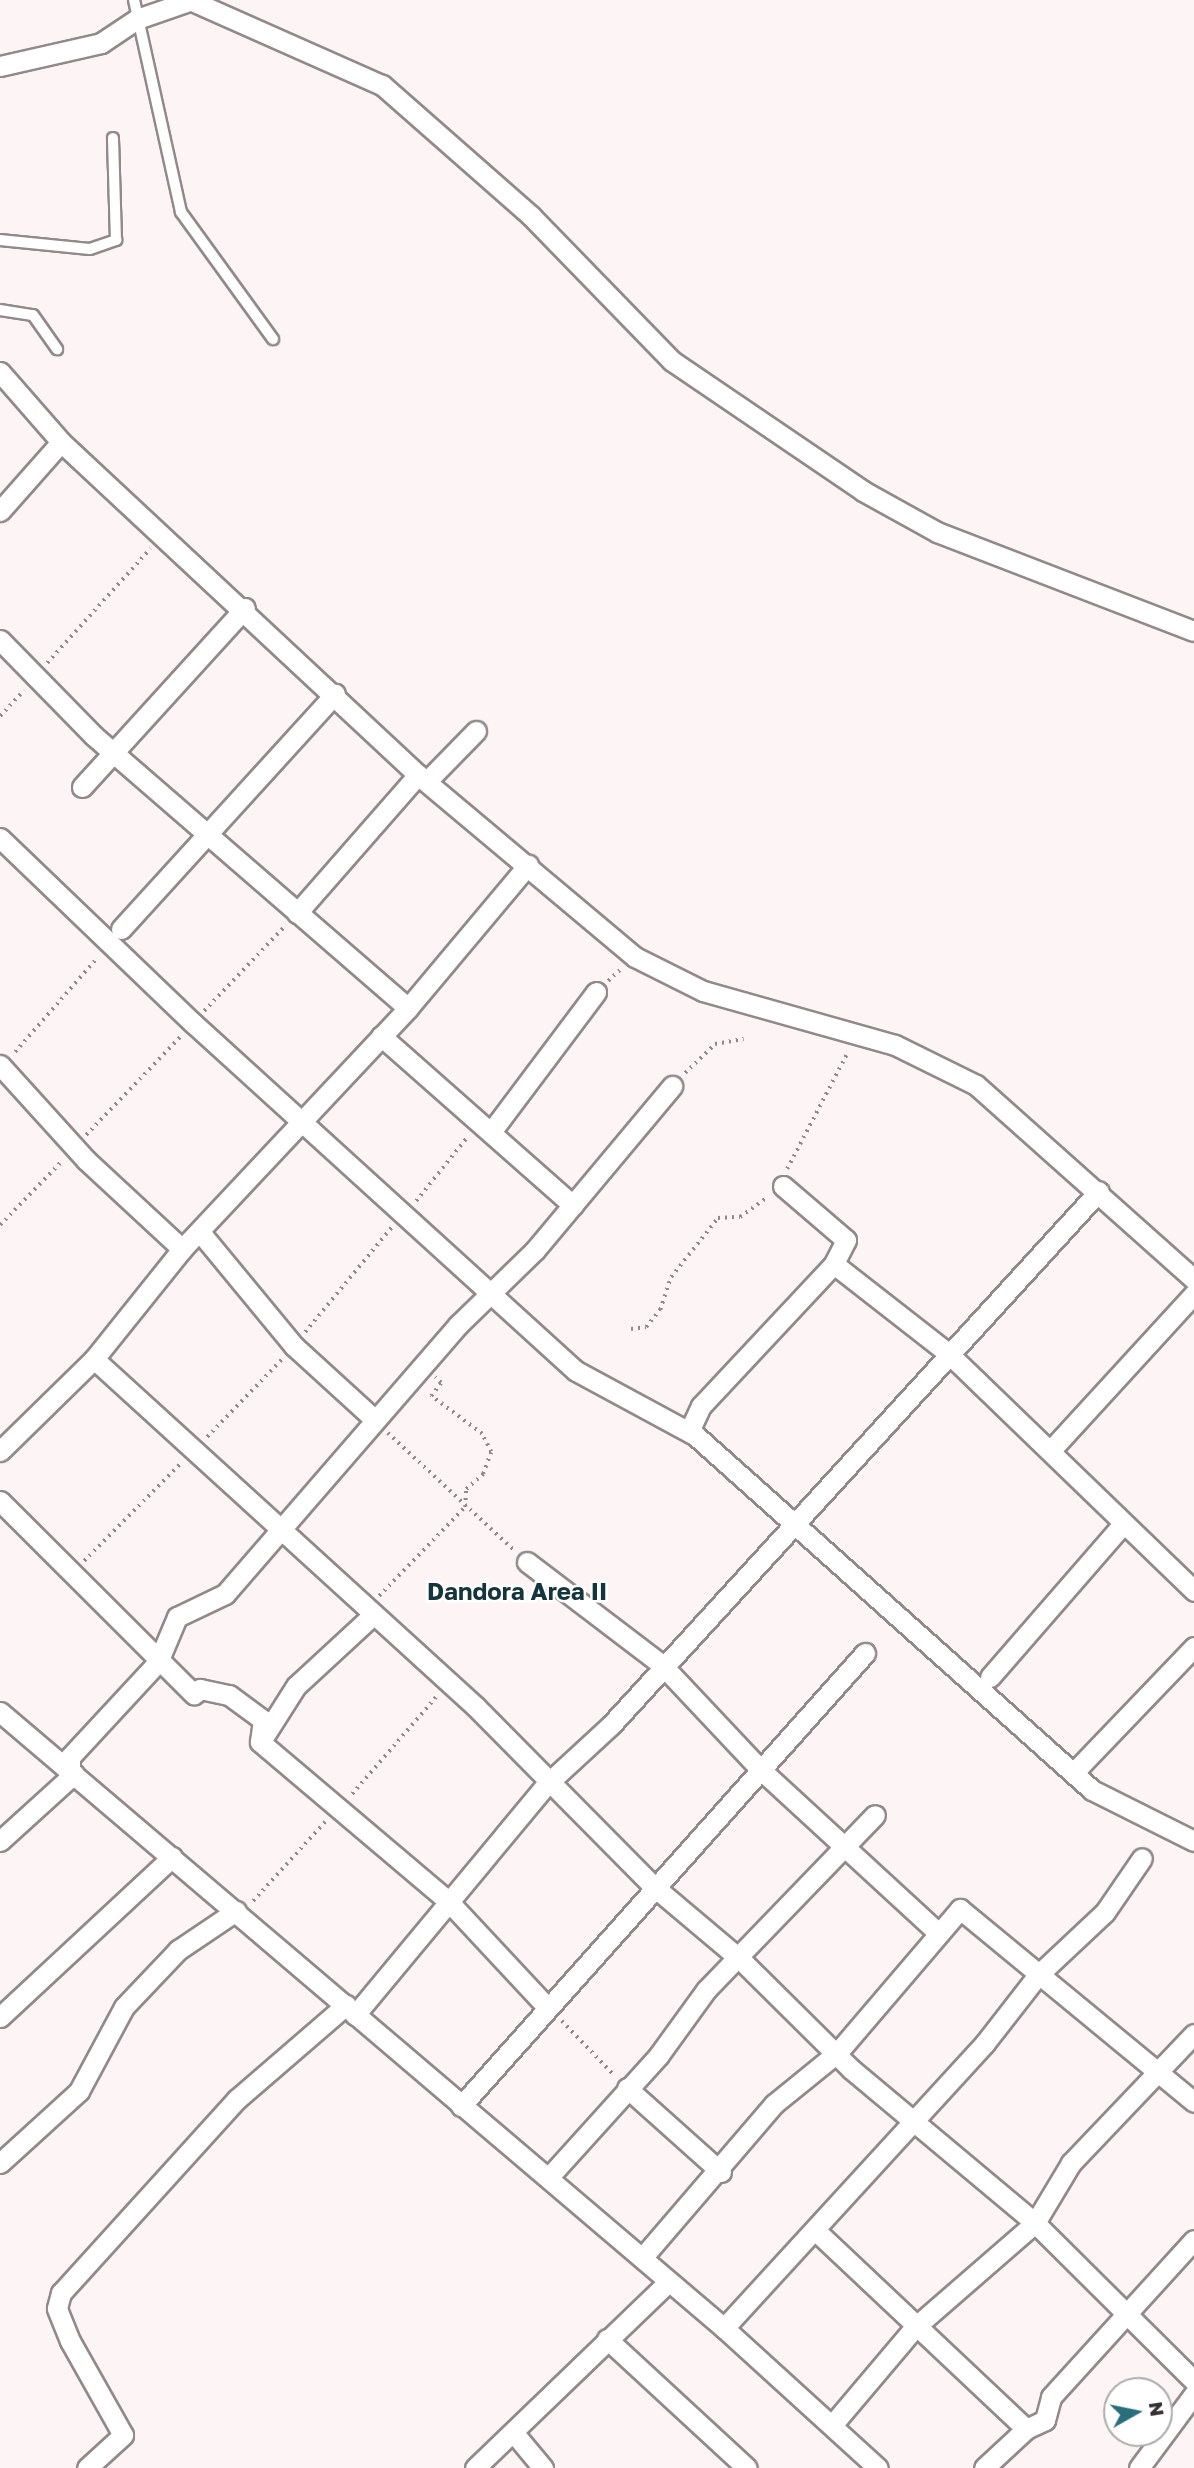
<!DOCTYPE html>
<html>
<head>
<meta charset="utf-8">
<style>
	body { margin:0 }
	#map { position:relative; width:1194px; height:2468px; overflow:hidden; background:#fdf4f5; font-family:"Golos Text",sans-serif }
	div>[style] { position:absolute }
	.path>* { height:3.5px; margin-top:-1.75px; transform-origin:0; background:repeating-linear-gradient(90deg,#908a8b 0 2px,transparent 0 7px) }
	.roads { filter:drop-shadow(2px 0 #91898a) drop-shadow(-2px 0 #91898a) drop-shadow(0 2px #91898a) drop-shadow(0 -2px #91898a) }
	.service>* { height:10px; margin:-5px; padding:0 5px; transform-origin:5px; border-radius:5px; background:#fff }
	.minor>* { height:19px; margin:-9.5px; padding:0 9.5px; transform-origin:9.5px; border-radius:9.5px; background:#fff }
	span { translate:-50% -50%; white-space:nowrap; text-align:center; line-height:1.15; -webkit-text-stroke:5px #fff; paint-order:stroke }
	.quarter-label { font-size:24px; color:#15353d; font-weight:700 }
	.north { position:absolute; left:1103px; top:2377px; width:70px; height:70px; box-sizing:border-box; background:#fff; border:2px solid #adacac; border-radius:50%; rotate:81deg; font-size:19px; font-weight:700; line-height:28px; text-align:center; color:#333030 }
	.north::after { content:''; display:block; margin:auto; width:24px; height:32px; background:#2a6f7e; clip-path:polygon(50% 0,100% 100%,50% 72%,0 100%) }
</style>
</head>
<body>
<div id="map">
	<div class="path">
		<i style="left:47px;top:663px;width:154px;rotate:-47.9deg"></i>
		<i style="left:0;top:716px;width:35px;rotate:-47deg"></i>
		<i style="left:608px;top:981px;width:16px;rotate:-43deg"></i>
		<i style="left:204px;top:1011px;width:119px;rotate:-46.4deg"></i>
		<i style="left:15px;top:1052px;width:125px;rotate:-48.9deg"></i>
		<i style="left:685px;top:1073px;width:42px;rotate:-44deg"></i>
		<i style="left:715px;top:1044px;width:29px;rotate:-10deg"></i>
		<i style="left:86px;top:1135px;width:136px;rotate:-46.2deg"></i>
		<i style="left:787px;top:1169px;width:132px;rotate:-62.5deg"></i>
		<i style="left:416px;top:1201px;width:83px;rotate:-51.3deg"></i>
		<i style="left:0;top:1225px;width:89px;rotate:-45.9deg"></i>
		<i style="left:631px;top:1329px;width:15px;rotate:-8deg"></i>
		<i style="left:646px;top:1327px;width:22px;rotate:-51deg"></i>
		<i style="left:660px;top:1310px;width:35px;rotate:-72deg"></i>
		<i style="left:671px;top:1277px;width:75px;rotate:-51.5deg"></i>
		<i style="left:718px;top:1218px;width:22px;rotate:-3deg"></i>
		<i style="left:740px;top:1217px;width:34px;rotate:-36deg"></i>
		<i style="left:305px;top:1332px;width:136px;rotate:-50.4deg"></i>
		<i style="left:388px;top:1433px;width:171px;rotate:42.9deg"></i>
		<i style="left:207px;top:1437px;width:108px;rotate:-46.1deg"></i>
		<i style="left:84px;top:1561px;width:139px;rotate:-45.3deg"></i>
		<i style="left:379px;top:1596px;width:124px;rotate:-46deg"></i>
		<i style="left:465px;top:1507px;width:18px;rotate:-87deg"></i>
		<i style="left:466px;top:1489px;width:23px;rotate:-41deg"></i>
		<i style="left:483px;top:1474px;width:23px;rotate:-70deg"></i>
		<i style="left:491px;top:1452px;width:20px;rotate:-117deg"></i>
		<i style="left:482px;top:1434px;width:64px;rotate:-143.3deg"></i>
		<i style="left:431px;top:1396px;width:16px;rotate:-52deg"></i>
		<i style="left:441px;top:1383px;width:8px;rotate:-135deg"></i>
		<i style="left:352px;top:1794px;width:128px;rotate:-49.1deg"></i>
		<i style="left:253px;top:1901px;width:107px;rotate:-47.7deg"></i>
		<i style="left:562px;top:2021px;width:76px;rotate:46.1deg"></i>
	</div>
	<div class="roads">
		<div class="service">
			<i style="left:134px;top:0;width:217px;rotate:77.5deg"></i>
			<i style="left:181px;top:212px;width:157px;rotate:54.1deg"></i>
			<i style="left:0;top:240px;width:90px;rotate:5.7deg"></i>
			<i style="left:90px;top:249px;width:28px;rotate:-19deg"></i>
			<i style="left:116px;top:240px;width:102px;rotate:-91.7deg"></i>
			<i style="left:0;top:310px;width:33px;rotate:9deg"></i>
			<i style="left:33px;top:315px;width:42px;rotate:54.8deg"></i>
		</div>
		<div class="minor">
			<i style="left:192px;top:1px;width:208px;rotate:23.9deg"></i>
			<i style="left:382px;top:85px;width:198px;rotate:41.3deg"></i>
			<i style="left:531px;top:216px;width:202px;rotate:45.8deg"></i>
			<i style="left:672px;top:361px;width:231px;rotate:34.2deg"></i>
			<i style="left:863px;top:491px;width:85px;rotate:29deg"></i>
			<i style="left:937px;top:532px;width:275px;rotate:21.1deg"></i>
			<i style="left:0;top:66px;width:104px;rotate:-12.8deg"></i>
			<i style="left:101px;top:43px;width:43px;rotate:-33.7deg"></i>
			<i style="left:137px;top:19px;width:58px;rotate:-19.1deg"></i>
			<i style="left:0;top:372px;width:93px;rotate:48.9deg"></i>
			<i style="left:61px;top:442px;width:488px;rotate:43deg"></i>
			<i style="left:418px;top:775px;width:283px;rotate:40deg"></i>
			<i style="left:635px;top:957px;width:76px;rotate:26.6deg"></i>
			<i style="left:703px;top:991px;width:199px;rotate:15.7deg"></i>
			<i style="left:895px;top:1045px;width:90px;rotate:26.3deg"></i>
			<i style="left:976px;top:1085px;width:292px;rotate:41.7deg"></i>
			<i style="left:0;top:511px;width:92px;rotate:-48.5deg"></i>
			<i style="left:0;top:640px;width:134px;rotate:45.6deg"></i>
			<i style="left:94px;top:736px;width:415px;rotate:40.9deg"></i>
			<i style="left:427px;top:781px;width:70px;rotate:-45.6deg"></i>
			<i style="left:82px;top:787px;width:242px;rotate:-47.7deg"></i>
			<i style="left:0;top:838px;width:267px;rotate:43.8deg"></i>
			<i style="left:193px;top:1023px;width:517px;rotate:42.26deg"></i>
			<i style="left:576px;top:1371px;width:136px;rotate:28.4deg"></i>
			<i style="left:696px;top:1436px;width:531px;rotate:41.79deg"></i>
			<i style="left:1092px;top:1790px;width:114px;rotate:26.6deg"></i>
			<i style="left:297px;top:913px;width:184px;rotate:-48.8deg"></i>
			<i style="left:121px;top:929px;width:318px;rotate:-47.7deg"></i>
			<i style="left:381px;top:1036px;width:256px;rotate:41.4deg"></i>
			<i style="left:0;top:1065px;width:128px;rotate:47.8deg"></i>
			<i style="left:86px;top:1160px;width:131px;rotate:42.8deg"></i>
			<i style="left:491px;top:1132px;width:175px;rotate:-53.1deg"></i>
			<i style="left:783px;top:1186px;width:83px;rotate:40.6deg"></i>
			<i style="left:846px;top:1240px;width:27px;rotate:117deg"></i>
			<i style="left:834px;top:1264px;width:146px;rotate:38deg"></i>
			<i style="left:949px;top:1354px;width:341px;rotate:44deg"></i>
			<i style="left:200px;top:1232px;width:148px;rotate:50.5deg"></i>
			<i style="left:294px;top:1346px;width:108px;rotate:42.4deg"></i>
			<i style="left:94px;top:1359px;width:517px;rotate:42.33deg"></i>
			<i style="left:476px;top:1707px;width:250px;rotate:45.3deg"></i>
			<i style="left:652px;top:1885px;width:115px;rotate:40.1deg"></i>
			<i style="left:740px;top:1959px;width:156px;rotate:44.7deg"></i>
			<i style="left:851px;top:2069px;width:240px;rotate:39.9deg"></i>
			<i style="left:1035px;top:2223px;width:224px;rotate:44.8deg"></i>
			<i style="left:693px;top:1423px;width:19px;rotate:-65deg"></i>
			<i style="left:701px;top:1406px;width:195px;rotate:-46.9deg"></i>
			<i style="left:1051px;top:1450px;width:212px;rotate:-47.5deg"></i>
			<i style="left:0;top:1451px;width:132px;rotate:-44.4deg"></i>
			<i style="left:94px;top:1359px;width:141px;rotate:-51.3deg"></i>
			<i style="left:182px;top:1249px;width:330px;rotate:-46.8deg"></i>
			<i style="left:408px;top:1008px;width:187px;rotate:-50deg"></i>
			<i style="left:0;top:1501px;width:274px;rotate:44.9deg"></i>
			<i style="left:194px;top:1694px;width:8px;rotate:-40deg"></i>
			<i style="left:200px;top:1689px;width:30px;rotate:12deg"></i>
			<i style="left:229px;top:1695px;width:42px;rotate:36.3deg"></i>
			<i style="left:263px;top:1720px;width:22px;rotate:98deg"></i>
			<i style="left:260px;top:1742px;width:248px;rotate:40.2deg"></i>
			<i style="left:449px;top:1902px;width:141px;rotate:47deg"></i>
			<i style="left:527px;top:1562px;width:170px;rotate:37.3deg"></i>
			<i style="left:662px;top:1665px;width:144px;rotate:46.7deg"></i>
			<i style="left:761px;top:1770px;width:241px;rotate:42.6deg"></i>
			<i style="left:990px;top:1677px;width:201px;rotate:-49deg"></i>
			<i style="left:0;top:1712px;width:951px;rotate:40.39deg"></i>
			<i style="left:724px;top:2328px;width:208px;rotate:42.3deg"></i>
			<i style="left:263px;top:1738px;width:62px;rotate:-57.6deg"></i>
			<i style="left:296px;top:1686px;width:105px;rotate:-42.7deg"></i>
			<i style="left:70px;top:1769px;width:12px;rotate:-90deg"></i>
			<i style="left:70px;top:1757px;width:129px;rotate:-47.2deg"></i>
			<i style="left:158px;top:1662px;width:49px;rotate:-67.1deg"></i>
			<i style="left:177px;top:1617px;width:53px;rotate:-25.6deg"></i>
			<i style="left:225px;top:1594px;width:356px;rotate:-49.1deg"></i>
			<i style="left:458px;top:1325px;width:107px;rotate:-44.2deg"></i>
			<i style="left:535px;top:1250px;width:214px;rotate:-50.1deg"></i>
			<i style="left:1077px;top:1769px;width:169px;rotate:-46.2deg"></i>
			<i style="left:0;top:1841px;width:100px;rotate:-42.2deg"></i>
			<i style="left:355px;top:2015px;width:300px;rotate:-50.3deg"></i>
			<i style="left:547px;top:1784px;width:87px;rotate:-42.7deg"></i>
			<i style="left:611px;top:1725px;width:723px;rotate:-47.58deg"></i>
			<i style="left:0;top:2017px;width:235px;rotate:-42.9deg"></i>
			<i style="left:627px;top:2088px;width:126px;rotate:41.8deg"></i>
			<i style="left:461px;top:2106px;width:607px;rotate:-48.27deg"></i>
			<i style="left:0;top:2163px;width:107px;rotate:-42.3deg"></i>
			<i style="left:79px;top:2091px;width:95px;rotate:-61.8deg"></i>
			<i style="left:124px;top:2007px;width:79px;rotate:-46.5deg"></i>
			<i style="left:178px;top:1950px;width:70px;rotate:-33.9deg"></i>
			<i style="left:548px;top:2178px;width:166px;rotate:-47.9deg"></i>
			<i style="left:659px;top:2055px;width:80px;rotate:-54.1deg"></i>
			<i style="left:706px;top:1990px;width:243px;rotate:-46deg"></i>
			<i style="left:816px;top:2231px;width:289px;rotate:43.3deg"></i>
			<i style="left:1026px;top:2429px;width:21px;rotate:-25deg"></i>
			<i style="left:1045px;top:2420px;width:24px;rotate:-75deg"></i>
			<i style="left:1051px;top:2397px;width:212px;rotate:-47.7deg"></i>
			<i style="left:642px;top:2258px;width:203px;rotate:-49.4deg"></i>
			<i style="left:774px;top:2104px;width:82px;rotate:-39.1deg"></i>
			<i style="left:838px;top:2052px;width:188px;rotate:-49.5deg"></i>
			<i style="left:960px;top:1909px;width:303px;rotate:39.5deg"></i>
			<i style="left:724px;top:2328px;width:386px;rotate:-47.5deg"></i>
			<i style="left:985px;top:2043px;width:86px;rotate:-52.1deg"></i>
			<i style="left:1038px;top:1975px;width:92px;rotate:-43.2deg"></i>
			<i style="left:1105px;top:1912px;width:65px;rotate:-55.6deg"></i>
			<i style="left:607px;top:2339px;width:190px;rotate:42.7deg"></i>
			<i style="left:833px;top:2424px;width:126px;rotate:-49.8deg"></i>
			<i style="left:914px;top:2328px;width:160px;rotate:-41deg"></i>
			<i style="left:1035px;top:2223px;width:70px;rotate:-59deg"></i>
			<i style="left:1071px;top:2163px;width:178px;rotate:-46.4deg"></i>
			<i style="left:513px;top:2432px;width:47px;rotate:50.2deg"></i>
			<i style="left:87px;top:2468px;width:49px;rotate:-42.5deg"></i>
			<i style="left:123px;top:2435px;width:108px;rotate:-119.4deg"></i>
			<i style="left:70px;top:2341px;width:35px;rotate:-112deg"></i>
			<i style="left:57px;top:2308px;width:16px;rotate:-75deg"></i>
			<i style="left:61px;top:2293px;width:262px;rotate:-47.8deg"></i>
			<i style="left:237px;top:2099px;width:144px;rotate:-40.8deg"></i>
			<i style="left:475px;top:2468px;width:267px;rotate:-43.9deg"></i>
			<i style="left:984px;top:2468px;width:57px;rotate:-42.9deg"></i>
			<i style="left:1139px;top:2468px;width:92px;rotate:-53.4deg"></i>
		</div>
	</div>
	<div class="quarter-label">
		<span style="left:517px;top:1591px">Dandora Area II</span>
	</div>
	<div class="north">N</div>
</div>
</body>
</html>
